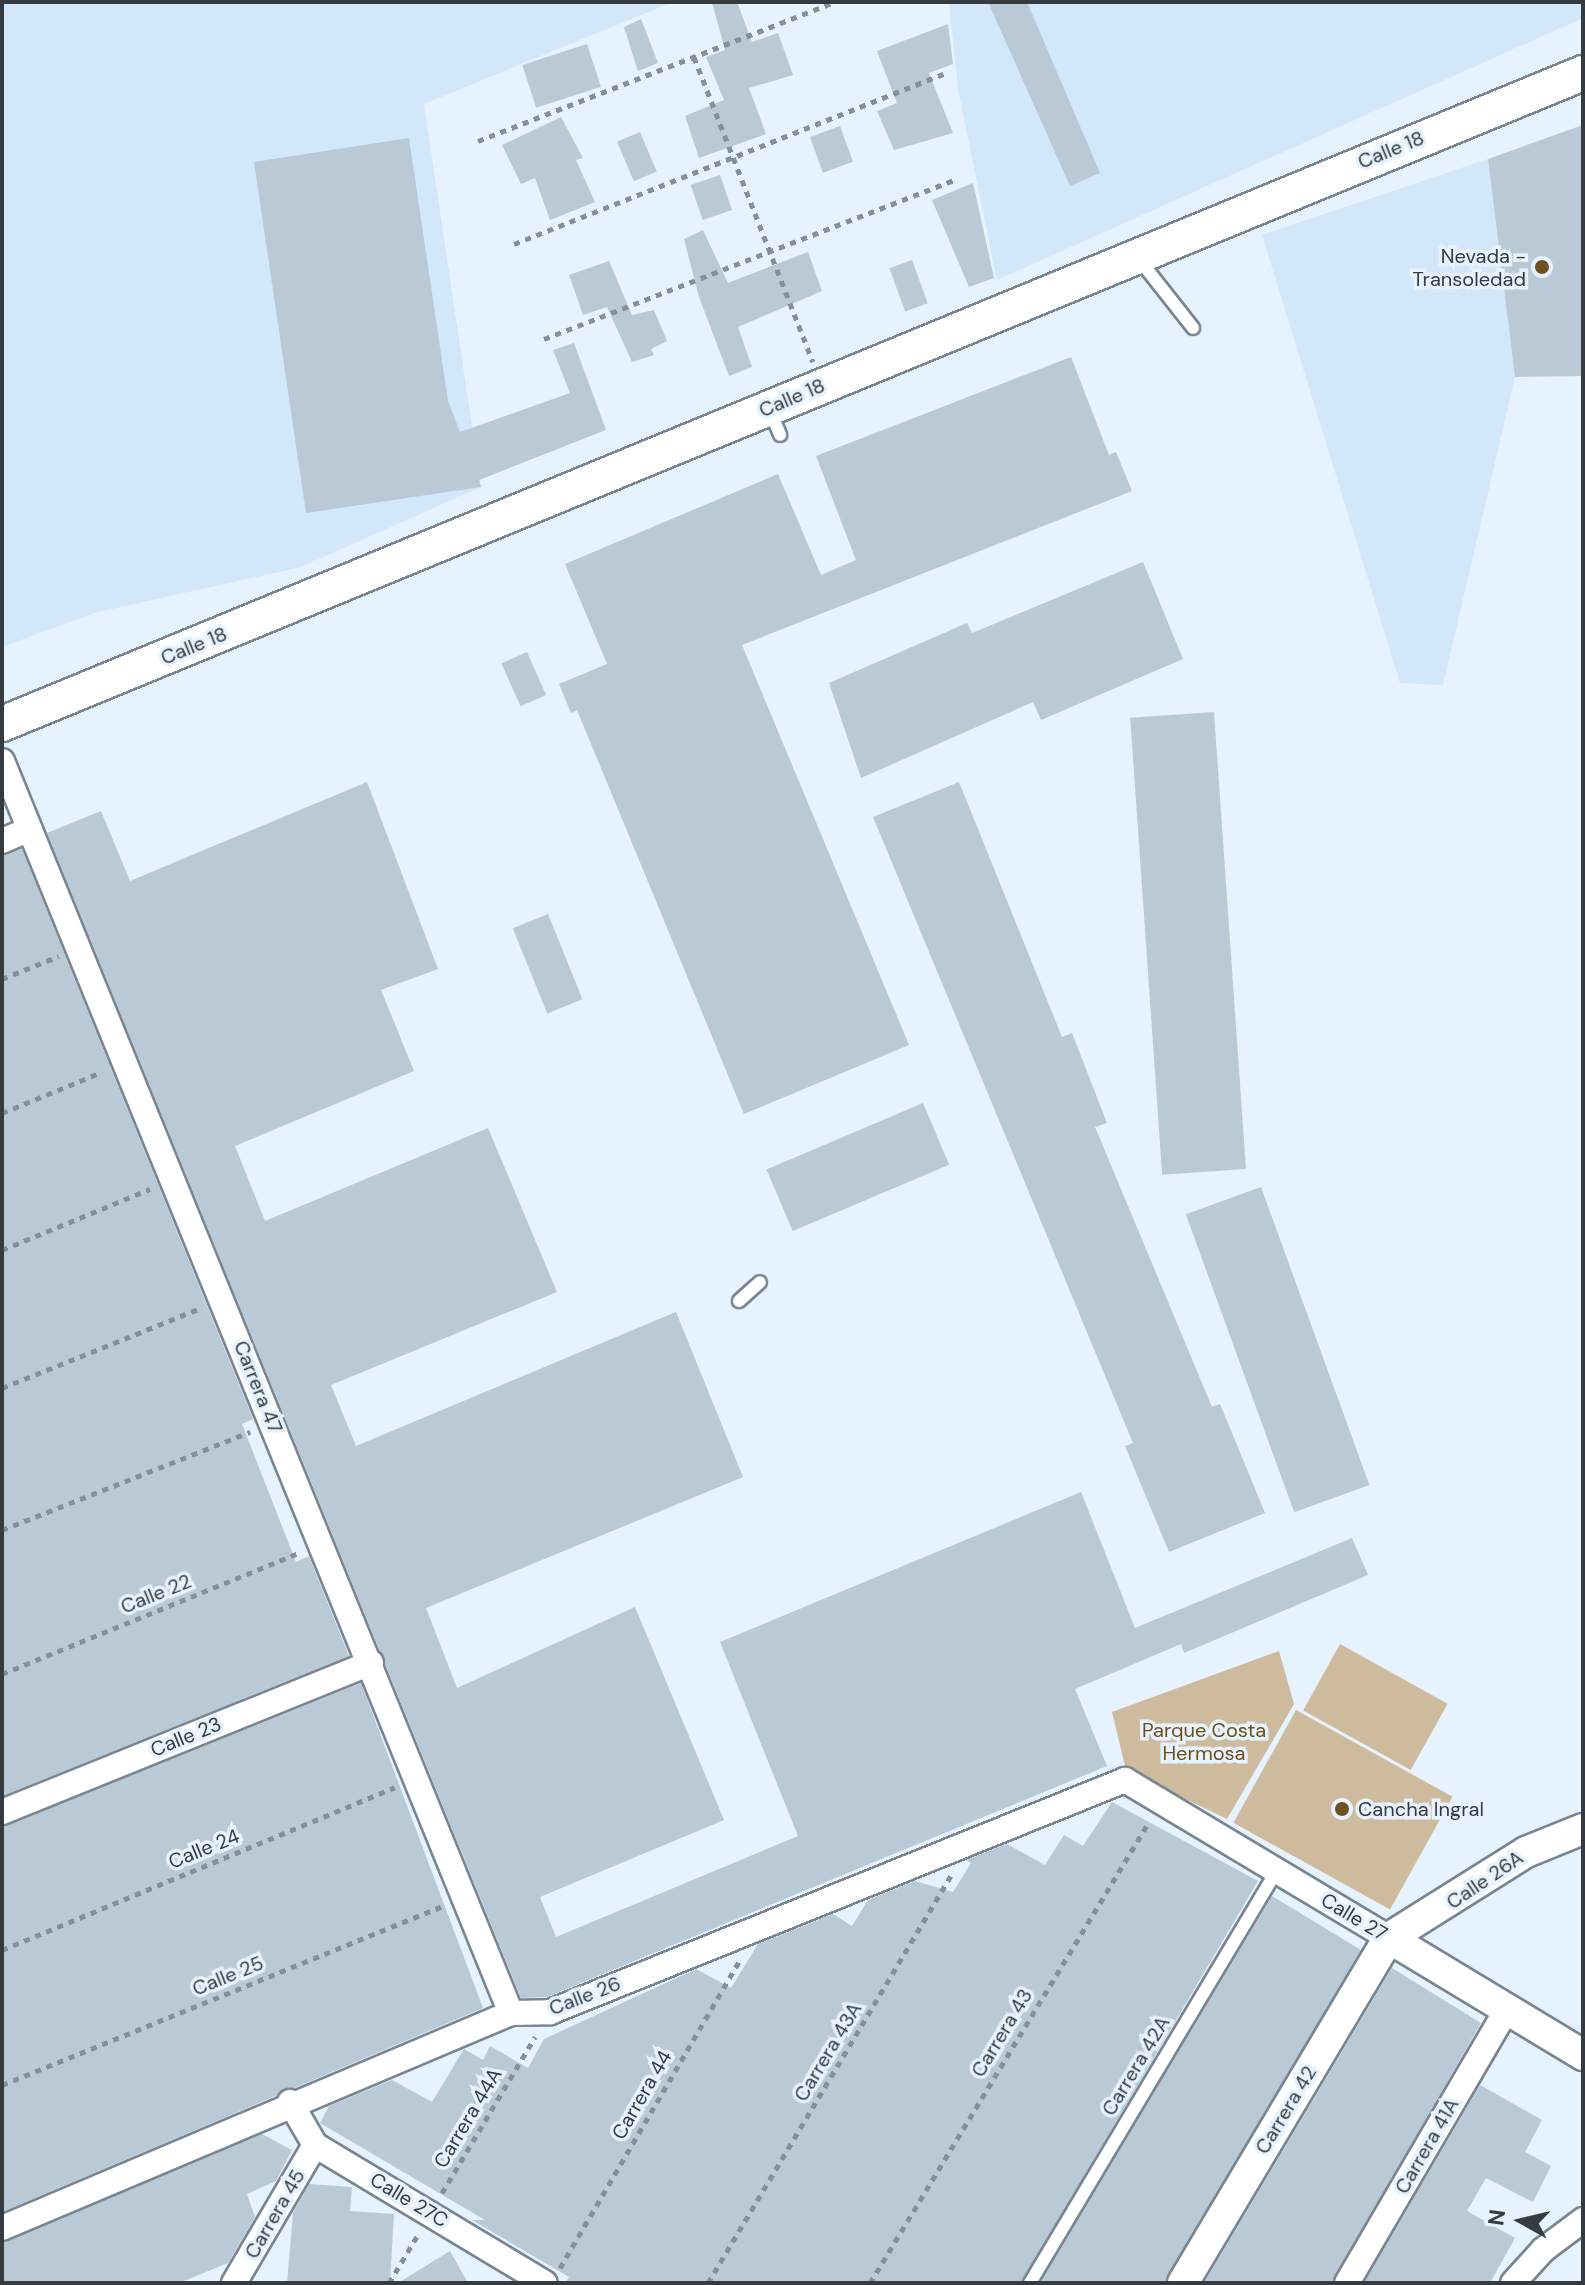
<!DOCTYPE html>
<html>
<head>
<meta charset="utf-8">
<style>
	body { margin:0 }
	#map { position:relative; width:1585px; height:2285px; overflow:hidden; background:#e6f2fd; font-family:"DM Sans",sans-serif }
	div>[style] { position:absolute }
	.built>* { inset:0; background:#d2e7fa }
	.green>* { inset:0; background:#cebb9e; transform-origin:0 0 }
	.building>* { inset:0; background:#bac9d6; transform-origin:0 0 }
	.path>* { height:5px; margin-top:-2.5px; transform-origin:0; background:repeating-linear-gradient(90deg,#868f97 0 6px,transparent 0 12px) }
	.roads { filter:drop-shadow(2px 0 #798692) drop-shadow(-2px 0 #798692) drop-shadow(0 2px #798692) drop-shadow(0 -2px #798692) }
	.service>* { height:12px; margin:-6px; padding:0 6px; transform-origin:6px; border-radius:6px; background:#fff }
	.minor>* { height:24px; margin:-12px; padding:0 12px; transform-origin:12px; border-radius:12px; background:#fff }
	.tertiary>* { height:30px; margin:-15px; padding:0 15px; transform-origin:15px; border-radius:15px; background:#fff }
	.secondary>* { height:34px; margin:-17px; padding:0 17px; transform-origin:17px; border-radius:17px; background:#fff }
	.dots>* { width:22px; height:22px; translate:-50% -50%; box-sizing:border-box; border:4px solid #e6f2fd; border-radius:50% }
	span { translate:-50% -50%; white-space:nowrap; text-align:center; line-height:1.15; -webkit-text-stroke:7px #e6f2fd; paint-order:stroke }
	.street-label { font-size:20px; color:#353b40 }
	.poi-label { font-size:20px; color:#353b40 }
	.right { translate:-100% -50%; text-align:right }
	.left { translate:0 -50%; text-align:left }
	.park-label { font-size:20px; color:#6e4f19 }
	.frame { position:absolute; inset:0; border:4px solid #353b40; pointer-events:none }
	.north { position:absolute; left:1481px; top:2181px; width:80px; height:80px; -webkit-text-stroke:6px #e6f2fd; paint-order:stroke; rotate:278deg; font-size:22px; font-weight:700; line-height:32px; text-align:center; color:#353b40 }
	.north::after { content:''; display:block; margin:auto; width:28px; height:36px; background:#353b40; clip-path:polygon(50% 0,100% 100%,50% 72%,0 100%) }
</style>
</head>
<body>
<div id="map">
	<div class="built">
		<i style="clip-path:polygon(2px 2px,673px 2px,424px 104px,481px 487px,301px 567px,94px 613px,2px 647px)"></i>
		<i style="clip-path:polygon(949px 2px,1583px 2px,1583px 18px,997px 280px,958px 89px)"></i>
		<i style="clip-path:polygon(1488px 159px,1515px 377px,1443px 685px,1400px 683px,1262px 235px)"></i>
	</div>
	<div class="green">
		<i style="left:1340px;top:1644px;width:123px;height:76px;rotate:29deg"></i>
		<i style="clip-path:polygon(1279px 1651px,1294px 1704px,1227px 1819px,1126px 1770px,1112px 1712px)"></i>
		<i style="left:1296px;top:1710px;width:179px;height:129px;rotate:29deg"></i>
	</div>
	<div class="building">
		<i style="clip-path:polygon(712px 2px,737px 2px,752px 42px,778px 33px,793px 75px,749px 88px,766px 134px,699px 158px,685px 116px,724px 100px,706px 57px,725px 50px)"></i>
		<i style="clip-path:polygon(988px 2px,1027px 2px,1100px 173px,1070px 186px)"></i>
		<i style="clip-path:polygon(641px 19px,658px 63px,638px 71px,624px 27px)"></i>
		<i style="clip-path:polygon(948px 24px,953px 64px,929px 73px,953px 133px,894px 150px,877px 111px,897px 103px,877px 51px)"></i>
		<i style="left:587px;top:44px;width:45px;height:68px;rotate:72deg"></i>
		<i style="clip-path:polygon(561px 117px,583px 158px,576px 160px,595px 202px,550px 220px,535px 178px,521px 184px,502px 145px)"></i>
		<i style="clip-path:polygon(1583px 125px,1583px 376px,1515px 377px,1488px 159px)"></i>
		<i style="left:840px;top:126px;width:38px;height:32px;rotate:70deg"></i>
		<i style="left:640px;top:132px;width:43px;height:25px;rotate:67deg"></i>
		<i style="clip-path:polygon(409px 138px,448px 401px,460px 432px,570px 393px,553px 350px,574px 343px,606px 430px,479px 480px,481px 487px,306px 513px,254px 162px)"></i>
		<i style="left:720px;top:175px;width:37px;height:31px;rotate:71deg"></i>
		<i style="clip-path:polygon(973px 183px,994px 278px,969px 287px,932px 200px)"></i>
		<i style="clip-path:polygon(703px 230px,728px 283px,808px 252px,822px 291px,738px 327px,752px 367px,729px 376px,699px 297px,684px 239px)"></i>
		<i style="left:912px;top:260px;width:46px;height:24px;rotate:70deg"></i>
		<i style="clip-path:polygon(609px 261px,632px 315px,654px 310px,667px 341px,651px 349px,654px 355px,632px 362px,607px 307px,583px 315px,569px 275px)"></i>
		<i style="clip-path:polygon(1071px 357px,1109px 455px,1116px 452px,1132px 491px,742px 645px,909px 1045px,744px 1114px,577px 710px,571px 713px,559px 684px,607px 664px,565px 564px,778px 474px,821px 575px,856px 560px,816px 456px)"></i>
		<i style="clip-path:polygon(1143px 562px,1183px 659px,1041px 720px,1033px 702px,861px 778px,829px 683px,967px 623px,972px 633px)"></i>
		<i style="left:527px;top:652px;width:47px;height:28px;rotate:66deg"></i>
		<i style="left:1214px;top:712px;width:458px;height:84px;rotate:86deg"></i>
		<i style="clip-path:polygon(367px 782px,438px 969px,381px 990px,414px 1071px,235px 1146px,265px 1221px,488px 1128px,557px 1292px,331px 1385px,356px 1446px,676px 1312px,743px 1477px,426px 1608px,457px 1688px,635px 1607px,724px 1820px,540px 1897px,556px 1937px,798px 1836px,720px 1642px,1081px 1492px,1135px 1628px,1352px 1538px,1368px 1575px,1184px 1653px,1181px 1644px,1075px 1689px,1107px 1766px,547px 1997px,521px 1998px,47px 833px,101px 811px,130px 881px)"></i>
		<i style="clip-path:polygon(959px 782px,1062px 1037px,1072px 1033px,1107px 1123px,1095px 1127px,1212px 1407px,1220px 1404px,1265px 1513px,1169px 1552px,1125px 1446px,1133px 1443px,873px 817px)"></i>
		<i style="clip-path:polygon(22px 849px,253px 1419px,242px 1424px,296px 1562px,309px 1556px,349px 1656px,2px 1796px,2px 856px)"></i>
		<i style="left:548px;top:914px;width:92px;height:38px;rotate:68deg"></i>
		<i style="left:923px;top:1103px;width:67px;height:170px;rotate:67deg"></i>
		<i style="left:1261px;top:1187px;width:317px;height:80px;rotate:70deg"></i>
		<i style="clip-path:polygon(361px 1683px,483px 2008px,2px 2212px,2px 1827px)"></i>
		<i style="clip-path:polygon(1112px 1802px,1258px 1881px,1021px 2283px,565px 2283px,569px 2277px,472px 2220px,485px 2220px,320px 2123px,329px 2106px,392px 2080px,432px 2102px,464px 2049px,483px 2060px,490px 2046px,528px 2068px,544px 2039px,696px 1969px,731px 1988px,758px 1944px,833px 1914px,852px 1926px,868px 1900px,915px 1881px,953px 1892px,971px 1863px,966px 1860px,1007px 1844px,1045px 1865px,1064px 1835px,1083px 1846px)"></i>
		<i style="clip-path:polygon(1272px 1896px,1361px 1950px,1165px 2283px,1040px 2283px)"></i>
		<i style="clip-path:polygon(1392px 1968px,1481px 2023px,1332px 2283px,1204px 2283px)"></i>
		<i style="clip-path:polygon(1480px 2085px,1542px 2120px,1525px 2152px,1551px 2166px,1533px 2202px,1486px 2178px,1467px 2211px,1515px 2238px,1490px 2283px,1364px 2283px)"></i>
		<i style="clip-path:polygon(262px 2134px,292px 2150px,276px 2181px,247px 2194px,255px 2217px,228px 2263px,179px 2283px,2px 2283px,2px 2243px)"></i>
		<i style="clip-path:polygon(309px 2184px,352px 2187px,350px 2211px,394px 2214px,390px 2283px,287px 2283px,293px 2213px)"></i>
		<i style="clip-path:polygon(450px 2251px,468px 2283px,398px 2283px)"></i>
	</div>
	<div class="path">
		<i style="left:694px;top:57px;width:327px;rotate:68.7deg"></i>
		<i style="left:478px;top:141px;width:382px;rotate:-21.3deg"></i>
		<i style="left:514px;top:244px;width:462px;rotate:-21.6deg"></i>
		<i style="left:544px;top:339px;width:443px;rotate:-21.2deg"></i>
		<i style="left:2px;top:979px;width:61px;rotate:-22deg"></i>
		<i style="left:2px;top:1113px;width:108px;rotate:-22.3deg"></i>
		<i style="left:2px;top:1250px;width:160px;rotate:-22.4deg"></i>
		<i style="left:2px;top:1388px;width:212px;rotate:-21.9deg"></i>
		<i style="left:2px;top:1530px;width:267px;rotate:-21.6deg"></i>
		<i style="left:2px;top:1674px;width:321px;rotate:-22.2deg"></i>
		<i style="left:2px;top:1950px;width:425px;rotate:-22.5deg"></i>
		<i style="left:2px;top:2085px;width:476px;rotate:-22.1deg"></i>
		<i style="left:442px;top:2193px;width:182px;rotate:-59.2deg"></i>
		<i style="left:560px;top:2268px;width:355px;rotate:-59.7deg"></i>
		<i style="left:389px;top:2283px;width:58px;rotate:-59deg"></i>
		<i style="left:708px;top:2283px;width:474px;rotate:-59.2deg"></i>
		<i style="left:870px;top:2283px;width:539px;rotate:-58.82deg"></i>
	</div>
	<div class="roads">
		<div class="service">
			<i style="left:1138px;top:258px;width:89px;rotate:51.8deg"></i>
			<i style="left:770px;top:411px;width:26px;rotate:67deg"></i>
			<i style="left:739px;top:1301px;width:28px;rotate:-42deg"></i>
			<i style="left:1030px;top:2283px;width:481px;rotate:-59.1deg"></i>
		</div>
		<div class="minor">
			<i style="left:2px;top:761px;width:1352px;rotate:67.88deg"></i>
			<i style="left:2px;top:841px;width:30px;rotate:-23deg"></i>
			<i style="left:2px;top:1812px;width:398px;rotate:-22deg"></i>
			<i style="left:290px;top:2102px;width:50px;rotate:59.8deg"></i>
			<i style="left:315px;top:2145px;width:268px;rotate:31deg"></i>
			<i style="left:2px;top:2228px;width:553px;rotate:-22.9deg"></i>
			<i style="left:511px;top:2013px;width:39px;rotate:-1deg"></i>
			<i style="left:550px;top:2012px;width:620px;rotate:-21.97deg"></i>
			<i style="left:1125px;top:1780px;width:308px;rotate:30.9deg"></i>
			<i style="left:234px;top:2283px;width:160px;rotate:-59.6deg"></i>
			<i style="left:1347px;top:2283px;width:317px;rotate:-59.7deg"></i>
			<i style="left:1513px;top:2283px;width:45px;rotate:-47.7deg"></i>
			<i style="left:1543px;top:2250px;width:50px;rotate:-36.9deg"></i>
		</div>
		<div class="tertiary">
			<i style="left:1389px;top:1938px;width:227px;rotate:31.1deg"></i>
			<i style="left:1389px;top:1938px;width:162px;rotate:-32.1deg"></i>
			<i style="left:1526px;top:1852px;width:61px;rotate:-22deg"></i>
			<i style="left:1183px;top:2283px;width:402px;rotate:-59.2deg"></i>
		</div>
		<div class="secondary">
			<i style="left:2px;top:724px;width:1710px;rotate:-22.38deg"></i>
		</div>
	</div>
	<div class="dots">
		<i style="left:1542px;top:267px;background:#6d5124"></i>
		<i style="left:1342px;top:1809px;background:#6d5124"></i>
	</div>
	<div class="street-label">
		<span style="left:1391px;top:150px;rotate:-22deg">Calle 18</span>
		<span style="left:792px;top:398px;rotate:-23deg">Calle 18</span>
		<span style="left:194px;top:646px;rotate:-22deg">Calle 18</span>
		<span style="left:258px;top:1387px;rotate:68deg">Carrera 47</span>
		<span style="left:156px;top:1594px;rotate:-22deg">Calle 22</span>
		<span style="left:186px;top:1737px;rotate:-22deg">Calle 23</span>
		<span style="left:204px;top:1849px;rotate:-22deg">Calle 24</span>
		<span style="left:1485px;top:1880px;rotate:-34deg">Calle 26A</span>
		<span style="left:1354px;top:1917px;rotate:31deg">Calle 27</span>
		<span style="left:228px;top:1976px;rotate:-22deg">Calle 25</span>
		<span style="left:585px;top:1996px;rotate:-21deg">Calle 26</span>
		<span style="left:1002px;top:2033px;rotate:-59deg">Carrera 43</span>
		<span style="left:828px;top:2052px;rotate:-59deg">Carrera 43A</span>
		<span style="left:1136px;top:2066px;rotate:-59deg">Carrera 42A</span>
		<span style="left:642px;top:2095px;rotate:-60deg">Carrera 44</span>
		<span style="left:1286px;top:2110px;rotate:-59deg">Carrera 42</span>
		<span style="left:468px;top:2118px;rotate:-59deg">Carrera 44A</span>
		<span style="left:1427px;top:2146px;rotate:-60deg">Carrera 41A</span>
		<span style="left:409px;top:2200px;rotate:31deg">Calle 27C</span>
		<span style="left:275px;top:2214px;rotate:-60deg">Carrera 45</span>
	</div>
	<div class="poi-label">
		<span class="right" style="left:1526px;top:268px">Nevada -<br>Transoledad</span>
		<span class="left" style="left:1358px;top:1809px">Cancha Ingral</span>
	</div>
	<div class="park-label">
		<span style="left:1204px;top:1742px">Parque Costa<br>Hermosa</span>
	</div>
	<div class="frame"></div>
	<div class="north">N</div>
</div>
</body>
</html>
